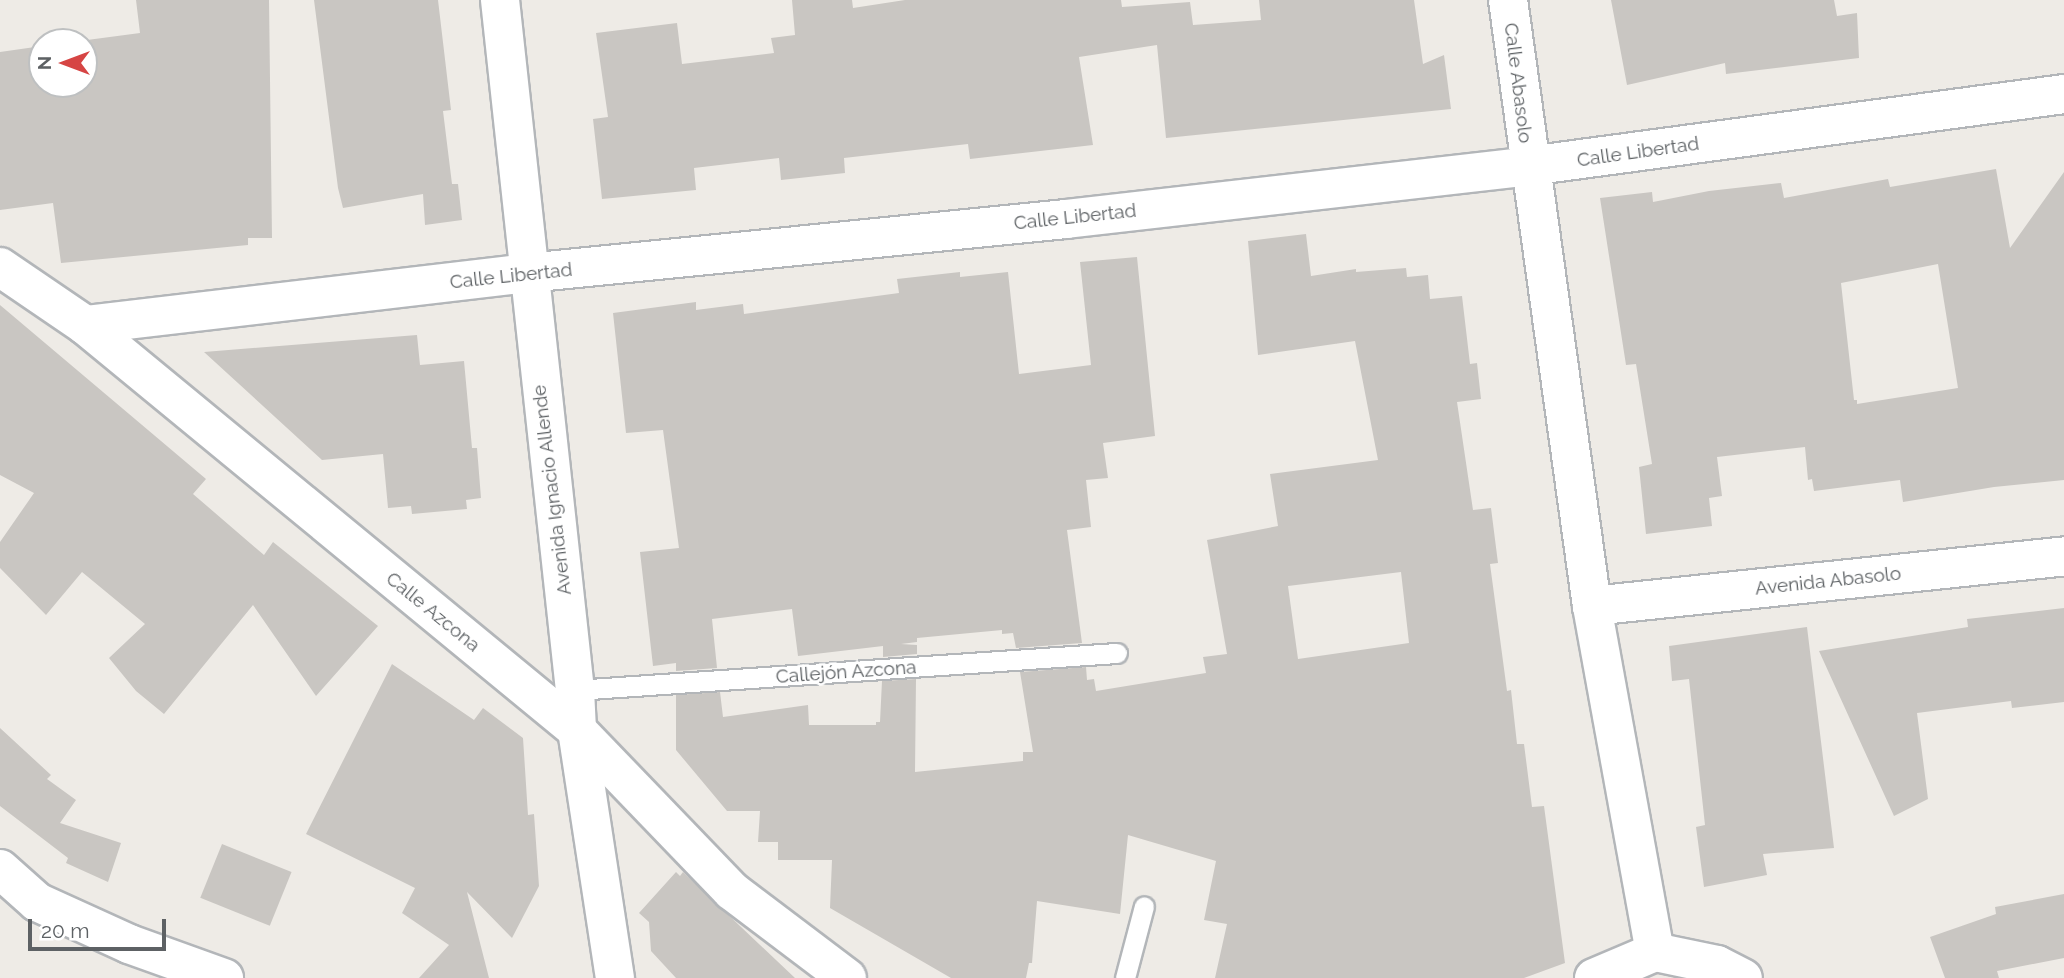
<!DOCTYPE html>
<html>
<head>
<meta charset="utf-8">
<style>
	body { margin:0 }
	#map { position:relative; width:2064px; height:978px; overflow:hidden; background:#eeebe6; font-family:Raleway,sans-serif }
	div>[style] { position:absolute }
	.building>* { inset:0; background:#c9c6c2; transform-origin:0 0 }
	.roads { filter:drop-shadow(2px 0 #b3b6b9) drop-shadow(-2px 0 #b3b6b9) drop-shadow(0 2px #b3b6b9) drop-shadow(0 -2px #b3b6b9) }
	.service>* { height:19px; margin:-9.5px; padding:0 9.5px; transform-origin:9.5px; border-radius:9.5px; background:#fff }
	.minor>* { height:38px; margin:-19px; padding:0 19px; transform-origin:19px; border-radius:19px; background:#fff }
	.secondary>* { height:38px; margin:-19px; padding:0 19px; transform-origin:19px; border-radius:19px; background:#fff }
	span { translate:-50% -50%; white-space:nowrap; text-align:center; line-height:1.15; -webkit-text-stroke:5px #fff; paint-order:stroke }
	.street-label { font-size:19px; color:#5d6164 }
	.north { position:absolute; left:28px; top:28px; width:70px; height:70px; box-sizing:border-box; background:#fff; border:2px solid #bec0c1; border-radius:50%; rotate:270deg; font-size:19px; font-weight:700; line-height:28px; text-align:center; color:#5d6164 }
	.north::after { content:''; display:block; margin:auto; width:24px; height:32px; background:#d64544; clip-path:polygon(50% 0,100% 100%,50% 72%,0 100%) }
	.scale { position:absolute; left:28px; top:919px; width:138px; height:32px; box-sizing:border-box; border:4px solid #5d6164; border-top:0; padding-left:9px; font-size:21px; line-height:24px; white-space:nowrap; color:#5d6164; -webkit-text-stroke:5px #fff; paint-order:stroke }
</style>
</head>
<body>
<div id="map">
	<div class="building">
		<i style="clip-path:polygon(136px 0,269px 0,272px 238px,248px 238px,248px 245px,61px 263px,53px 203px,0 210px,0 52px,42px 46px,42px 84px,84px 84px,84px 42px,72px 42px,140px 33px)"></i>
		<i style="clip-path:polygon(314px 0,438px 0,451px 110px,443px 111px,452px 184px,458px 184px,462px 220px,425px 225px,423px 194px,343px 208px,338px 188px)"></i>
		<i style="clip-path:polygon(792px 0,852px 0,853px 8px,905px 0,1121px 0,1122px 7px,1190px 2px,1193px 25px,1261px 20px,1259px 0,1414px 0,1423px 64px,1444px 55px,1451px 109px,1166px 138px,1157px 45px,1079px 57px,1093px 145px,970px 159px,968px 144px,844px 158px,845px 173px,781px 180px,779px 158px,694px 168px,696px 190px,602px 199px,593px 119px,608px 117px,596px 33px,677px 23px,682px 64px,774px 53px,771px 38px,795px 35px)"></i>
		<i style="clip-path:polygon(1611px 0,1834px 0,1837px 16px,1857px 13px,1859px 58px,1726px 74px,1725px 63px,1627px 85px)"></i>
		<i style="clip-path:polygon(evenodd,1996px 169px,2010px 248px,2064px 172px,2064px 480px,1994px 487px,1903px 502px,1900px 480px,1814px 491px,1812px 479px,1808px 480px,1805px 447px,1717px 457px,1722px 496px,1709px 498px,1712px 526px,1646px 534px,1639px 467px,1652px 464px,1636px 364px,1626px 365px,1600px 198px,1652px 192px,1653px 202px,1709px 191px,1781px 183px,1784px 198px,1888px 179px,1890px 187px,1996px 169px,1938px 264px,1958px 388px,1857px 404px,1857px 400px,1854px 400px,1841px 283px,1938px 264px)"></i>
		<i style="clip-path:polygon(evenodd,1306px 234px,1311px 276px,1356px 269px,1356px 272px,1406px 268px,1407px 277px,1428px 275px,1430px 299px,1462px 296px,1470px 364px,1477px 363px,1481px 399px,1457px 402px,1473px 510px,1491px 508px,1498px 563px,1490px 564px,1507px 691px,1511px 690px,1517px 744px,1524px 744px,1532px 807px,1544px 806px,1565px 963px,1524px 978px,1215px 978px,1227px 924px,1204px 920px,1216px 861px,1128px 835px,1120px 914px,1037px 901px,1032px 963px,1029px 963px,1026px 978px,951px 978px,830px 908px,832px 860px,778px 860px,778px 842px,758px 842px,760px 811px,727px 811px,676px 750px,676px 695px,720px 692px,723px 717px,808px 705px,809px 725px,876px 725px,876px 722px,880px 722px,882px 681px,916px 679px,915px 772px,1023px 761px,1023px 752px,1033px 752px,1020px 672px,1086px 667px,1087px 680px,1094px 679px,1096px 691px,1206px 673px,1203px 657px,1227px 654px,1207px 540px,1278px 526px,1270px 474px,1378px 460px,1355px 341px,1258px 355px,1248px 241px,1306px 234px,1401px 572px,1409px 643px,1298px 659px,1288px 586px,1401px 572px)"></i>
		<i style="clip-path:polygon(1137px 257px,1155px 436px,1103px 443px,1108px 478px,1086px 480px,1091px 527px,1067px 530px,1082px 643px,1016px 648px,1013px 633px,1002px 634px,1002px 630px,917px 638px,917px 642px,901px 644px,917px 645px,917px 654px,883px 657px,883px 646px,798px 656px,792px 609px,712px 619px,717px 668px,676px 671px,676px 663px,653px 666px,640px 552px,679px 548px,663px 430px,626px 433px,613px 313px,696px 302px,696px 310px,743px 304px,744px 314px,899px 293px,897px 279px,960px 272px,960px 277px,1008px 272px,1019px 374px,1091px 365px,1080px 262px)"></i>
		<i style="clip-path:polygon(0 305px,206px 479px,193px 494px,264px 555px,273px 542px,378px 626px,316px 696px,253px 605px,164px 714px,136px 691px,109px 658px,145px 624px,82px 572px,46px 615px,0 568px,0 542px,34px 493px,0 475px)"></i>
		<i style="clip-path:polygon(417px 335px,420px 365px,464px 361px,472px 448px,477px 448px,481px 498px,466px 500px,467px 509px,412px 514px,411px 506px,388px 508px,383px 454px,322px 460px,204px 352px)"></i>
		<i style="clip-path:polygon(2064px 608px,2064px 702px,2012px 708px,2011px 701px,1917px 713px,1928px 799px,1894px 816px,1819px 651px,1968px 627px,1967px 619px)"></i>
		<i style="clip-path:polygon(1807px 627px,1834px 848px,1763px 854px,1767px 875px,1704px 887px,1696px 827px,1705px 825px,1689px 679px,1672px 681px,1669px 646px)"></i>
		<i style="clip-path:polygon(392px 664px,474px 720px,483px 708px,523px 738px,528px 815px,534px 814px,539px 886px,512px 938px,467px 892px,489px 978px,419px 978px,449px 945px,402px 913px,415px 888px,306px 834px)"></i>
		<i style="clip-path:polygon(0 728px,51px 775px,47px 779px,76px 800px,60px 823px,121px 843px,108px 882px,66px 863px,68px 858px,0 806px)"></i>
		<i style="left:222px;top:844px;width:75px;height:58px;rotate:22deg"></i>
		<i style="clip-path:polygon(676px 872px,680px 876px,683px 872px,795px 978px,676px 978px,651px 951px,649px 922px,639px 913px)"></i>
		<i style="clip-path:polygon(2064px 894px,2064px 958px,1997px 971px,1999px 978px,1945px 978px,1930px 937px,1996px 914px,1995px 907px)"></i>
	</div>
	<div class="roads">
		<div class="service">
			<i style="left:575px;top:690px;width:543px;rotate:-3.91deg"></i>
			<i style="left:1125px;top:978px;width:74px;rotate:-75.2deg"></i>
		</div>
		<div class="minor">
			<i style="left:1508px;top:0;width:612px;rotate:82.11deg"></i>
			<i style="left:1592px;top:606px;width:352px;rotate:79.7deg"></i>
			<i style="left:0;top:267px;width:103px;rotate:34.3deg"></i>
			<i style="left:85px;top:325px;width:637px;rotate:39.46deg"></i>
			<i style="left:577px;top:730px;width:223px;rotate:46.1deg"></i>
			<i style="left:732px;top:891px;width:144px;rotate:37.1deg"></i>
			<i style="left:85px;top:325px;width:445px;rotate:-6.7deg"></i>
			<i style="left:527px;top:273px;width:542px;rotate:-5.72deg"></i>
			<i style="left:1066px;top:219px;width:466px;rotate:-6.5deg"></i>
			<i style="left:1529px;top:166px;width:540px;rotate:-7.66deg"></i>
			<i style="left:1592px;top:606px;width:475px;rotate:-6deg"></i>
			<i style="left:0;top:869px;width:50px;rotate:41.7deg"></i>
			<i style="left:37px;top:902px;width:101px;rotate:24.5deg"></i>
			<i style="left:129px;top:944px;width:101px;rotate:19.7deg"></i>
			<i style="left:1655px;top:952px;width:63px;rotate:11.8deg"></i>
			<i style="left:1717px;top:965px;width:29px;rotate:27deg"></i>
			<i style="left:1594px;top:978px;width:66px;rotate:-23.1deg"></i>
		</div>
		<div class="secondary">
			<i style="left:500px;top:0;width:694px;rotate:83.8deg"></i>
			<i style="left:575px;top:690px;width:40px;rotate:87.1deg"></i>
			<i style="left:577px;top:730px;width:251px;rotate:81.3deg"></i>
		</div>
	</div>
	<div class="street-label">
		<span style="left:1518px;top:83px;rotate:83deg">Calle Abasolo</span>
		<span style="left:1638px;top:152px;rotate:-8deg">Calle Libertad</span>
		<span style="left:1075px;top:217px;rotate:-6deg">Calle Libertad</span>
		<span style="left:511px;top:276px;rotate:-6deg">Calle Libertad</span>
		<span style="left:552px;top:490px;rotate:-97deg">Avenida Ignacio Allende</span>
		<span style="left:1828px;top:581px;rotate:-6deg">Avenida Abasolo</span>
		<span style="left:433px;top:612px;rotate:39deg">Calle Azcona</span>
		<span style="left:846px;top:672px;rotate:-4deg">Callejón Azcona</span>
	</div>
	<div class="north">N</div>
	<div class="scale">20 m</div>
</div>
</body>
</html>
